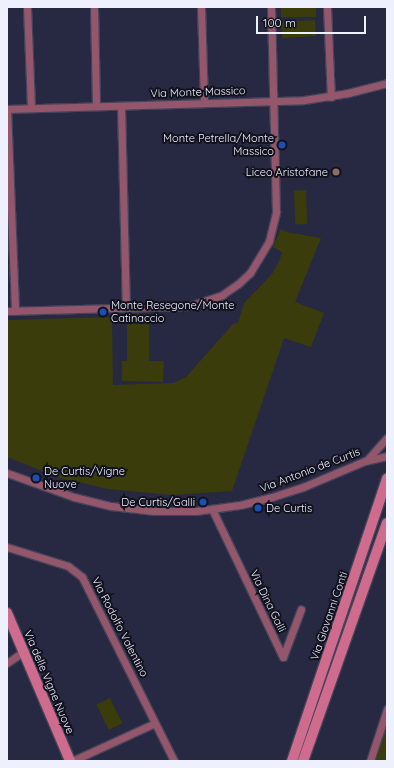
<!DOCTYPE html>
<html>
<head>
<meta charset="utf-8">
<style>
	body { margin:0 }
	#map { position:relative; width:394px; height:768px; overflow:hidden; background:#272841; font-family:Quicksand,sans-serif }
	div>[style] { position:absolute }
	.green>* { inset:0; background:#3a3d0b; transform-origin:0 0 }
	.roads { filter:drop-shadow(1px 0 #43445b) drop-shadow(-1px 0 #43445b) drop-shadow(0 1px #43445b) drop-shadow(0 -1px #43445b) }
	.street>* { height:7px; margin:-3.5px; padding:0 3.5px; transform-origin:3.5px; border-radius:3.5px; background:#94566a }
	.secondary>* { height:10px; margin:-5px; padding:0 5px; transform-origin:5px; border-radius:5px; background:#cf6c8d }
	.dots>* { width:11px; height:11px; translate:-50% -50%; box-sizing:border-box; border:2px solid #11121e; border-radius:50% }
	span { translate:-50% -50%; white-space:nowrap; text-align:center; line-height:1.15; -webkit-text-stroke:4px #11121e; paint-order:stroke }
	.street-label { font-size:11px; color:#eef0fd }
	.poi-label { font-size:11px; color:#eef0fd }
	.right { translate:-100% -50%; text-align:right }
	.left { translate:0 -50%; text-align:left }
	.frame { position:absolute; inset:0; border:8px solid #eef0fd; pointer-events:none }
	.scale { position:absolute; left:256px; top:16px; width:110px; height:18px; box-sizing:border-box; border:2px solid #eef0fd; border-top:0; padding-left:5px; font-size:12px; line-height:14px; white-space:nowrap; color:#eef0fd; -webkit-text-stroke:3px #11121e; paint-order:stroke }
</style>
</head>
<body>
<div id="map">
	<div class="green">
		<i style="left:281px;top:7px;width:35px;height:10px"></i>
		<i style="left:315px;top:20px;width:16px;height:34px;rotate:86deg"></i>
		<i style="left:306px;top:190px;width:34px;height:12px;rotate:88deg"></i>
		<i style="clip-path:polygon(281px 229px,286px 232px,321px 238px,295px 302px,324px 313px,311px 347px,284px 338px,232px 491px,172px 495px,108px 489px,60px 478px,7px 457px,7px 320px,112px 317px,113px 385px,173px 383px,186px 377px,233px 324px,238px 323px,244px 303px,272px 274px,279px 262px,282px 252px,273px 247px)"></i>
		<i style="clip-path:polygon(127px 313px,149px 314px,149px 361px,164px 361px,163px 382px,122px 381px,122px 361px,127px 361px)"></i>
		<i style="left:110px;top:698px;width:28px;height:15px;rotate:64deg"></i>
		<i style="clip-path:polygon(387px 721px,387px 761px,373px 761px,383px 731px)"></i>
	</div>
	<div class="roads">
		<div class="street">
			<i style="left:27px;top:7px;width:101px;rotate:87.7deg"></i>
			<i style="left:94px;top:7px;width:99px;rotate:88.8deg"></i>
			<i style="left:201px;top:7px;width:96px;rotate:88.2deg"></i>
			<i style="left:327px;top:7px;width:90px;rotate:87.5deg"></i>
			<i style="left:121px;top:106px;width:202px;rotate:88.6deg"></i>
			<i style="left:7px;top:109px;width:297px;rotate:-1.7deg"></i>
			<i style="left:304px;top:100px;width:45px;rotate:-9deg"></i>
			<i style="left:348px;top:93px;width:40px;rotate:-14.4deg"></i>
			<i style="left:7px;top:109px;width:202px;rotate:87.7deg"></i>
			<i style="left:7px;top:311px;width:182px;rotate:-1.6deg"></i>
			<i style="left:189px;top:306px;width:35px;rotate:-18deg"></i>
			<i style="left:222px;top:295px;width:19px;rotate:-35deg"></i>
			<i style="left:238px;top:284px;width:16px;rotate:-43deg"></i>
			<i style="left:250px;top:273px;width:37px;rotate:-59deg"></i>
			<i style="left:269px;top:241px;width:30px;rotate:-76deg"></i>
			<i style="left:276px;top:212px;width:205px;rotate:-91.4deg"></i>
			<i style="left:367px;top:460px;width:30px;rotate:-48deg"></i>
			<i style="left:7px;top:473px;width:71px;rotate:19.7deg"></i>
			<i style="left:74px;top:497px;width:38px;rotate:14deg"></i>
			<i style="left:111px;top:506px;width:43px;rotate:6.6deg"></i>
			<i style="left:154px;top:511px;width:42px"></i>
			<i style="left:196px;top:511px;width:44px;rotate:-7.8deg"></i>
			<i style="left:240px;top:505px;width:33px;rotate:-14deg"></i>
			<i style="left:272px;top:497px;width:33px;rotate:-18deg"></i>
			<i style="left:303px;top:487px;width:67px;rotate:-22.8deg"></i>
			<i style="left:365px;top:461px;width:23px;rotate:-13deg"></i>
			<i style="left:212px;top:509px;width:164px;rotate:64.4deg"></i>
			<i style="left:283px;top:657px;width:51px;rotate:-69.4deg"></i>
			<i style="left:7px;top:547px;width:64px;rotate:17.3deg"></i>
			<i style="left:68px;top:566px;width:18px;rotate:38deg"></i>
			<i style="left:82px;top:577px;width:206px;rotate:63.4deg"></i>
			<i style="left:7px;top:663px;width:19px;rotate:-35deg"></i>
			<i style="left:72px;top:761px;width:91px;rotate:-24.6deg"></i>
			<i style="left:370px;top:761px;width:55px;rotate:-71.9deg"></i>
		</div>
		<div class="secondary">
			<i style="left:7px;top:613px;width:161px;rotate:66.9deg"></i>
			<i style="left:292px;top:761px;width:298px;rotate:-71.4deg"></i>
			<i style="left:303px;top:761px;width:252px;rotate:-70.6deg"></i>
		</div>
	</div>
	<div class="dots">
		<i style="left:282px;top:145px;background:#1a4fb4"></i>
		<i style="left:336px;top:172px;background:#8d6e63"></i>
		<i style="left:103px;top:312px;background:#1a4fb4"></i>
		<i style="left:36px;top:478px;background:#1a4fb4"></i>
		<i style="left:203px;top:502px;background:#1a4fb4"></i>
		<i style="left:258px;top:508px;background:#1a4fb4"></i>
	</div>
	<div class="street-label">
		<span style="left:198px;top:92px;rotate:-2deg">Via Monte Massico</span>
		<span style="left:310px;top:470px;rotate:-21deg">Via Antonio de Curtis</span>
		<span style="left:268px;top:601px;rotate:64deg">Via Dina Galli</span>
		<span style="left:329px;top:616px;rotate:-71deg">Via Giovanni Conti</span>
		<span style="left:120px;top:627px;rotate:63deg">Via Rodolfo Valentino</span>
		<span style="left:49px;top:682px;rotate:67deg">Via delle Vigne Nuove</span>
	</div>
	<div class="poi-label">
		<span class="right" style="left:274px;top:145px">Monte Petrella/Monte<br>Massico</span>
		<span class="right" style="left:328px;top:172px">Liceo Aristofane</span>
		<span class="left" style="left:111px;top:312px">Monte Resegone/Monte<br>Catinaccio</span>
		<span class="left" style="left:44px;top:478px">De Curtis/Vigne<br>Nuove</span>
		<span class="right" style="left:195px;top:502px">De Curtis/Galli</span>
		<span class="left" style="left:266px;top:508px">De Curtis</span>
	</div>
	<div class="frame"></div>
	<div class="scale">100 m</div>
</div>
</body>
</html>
